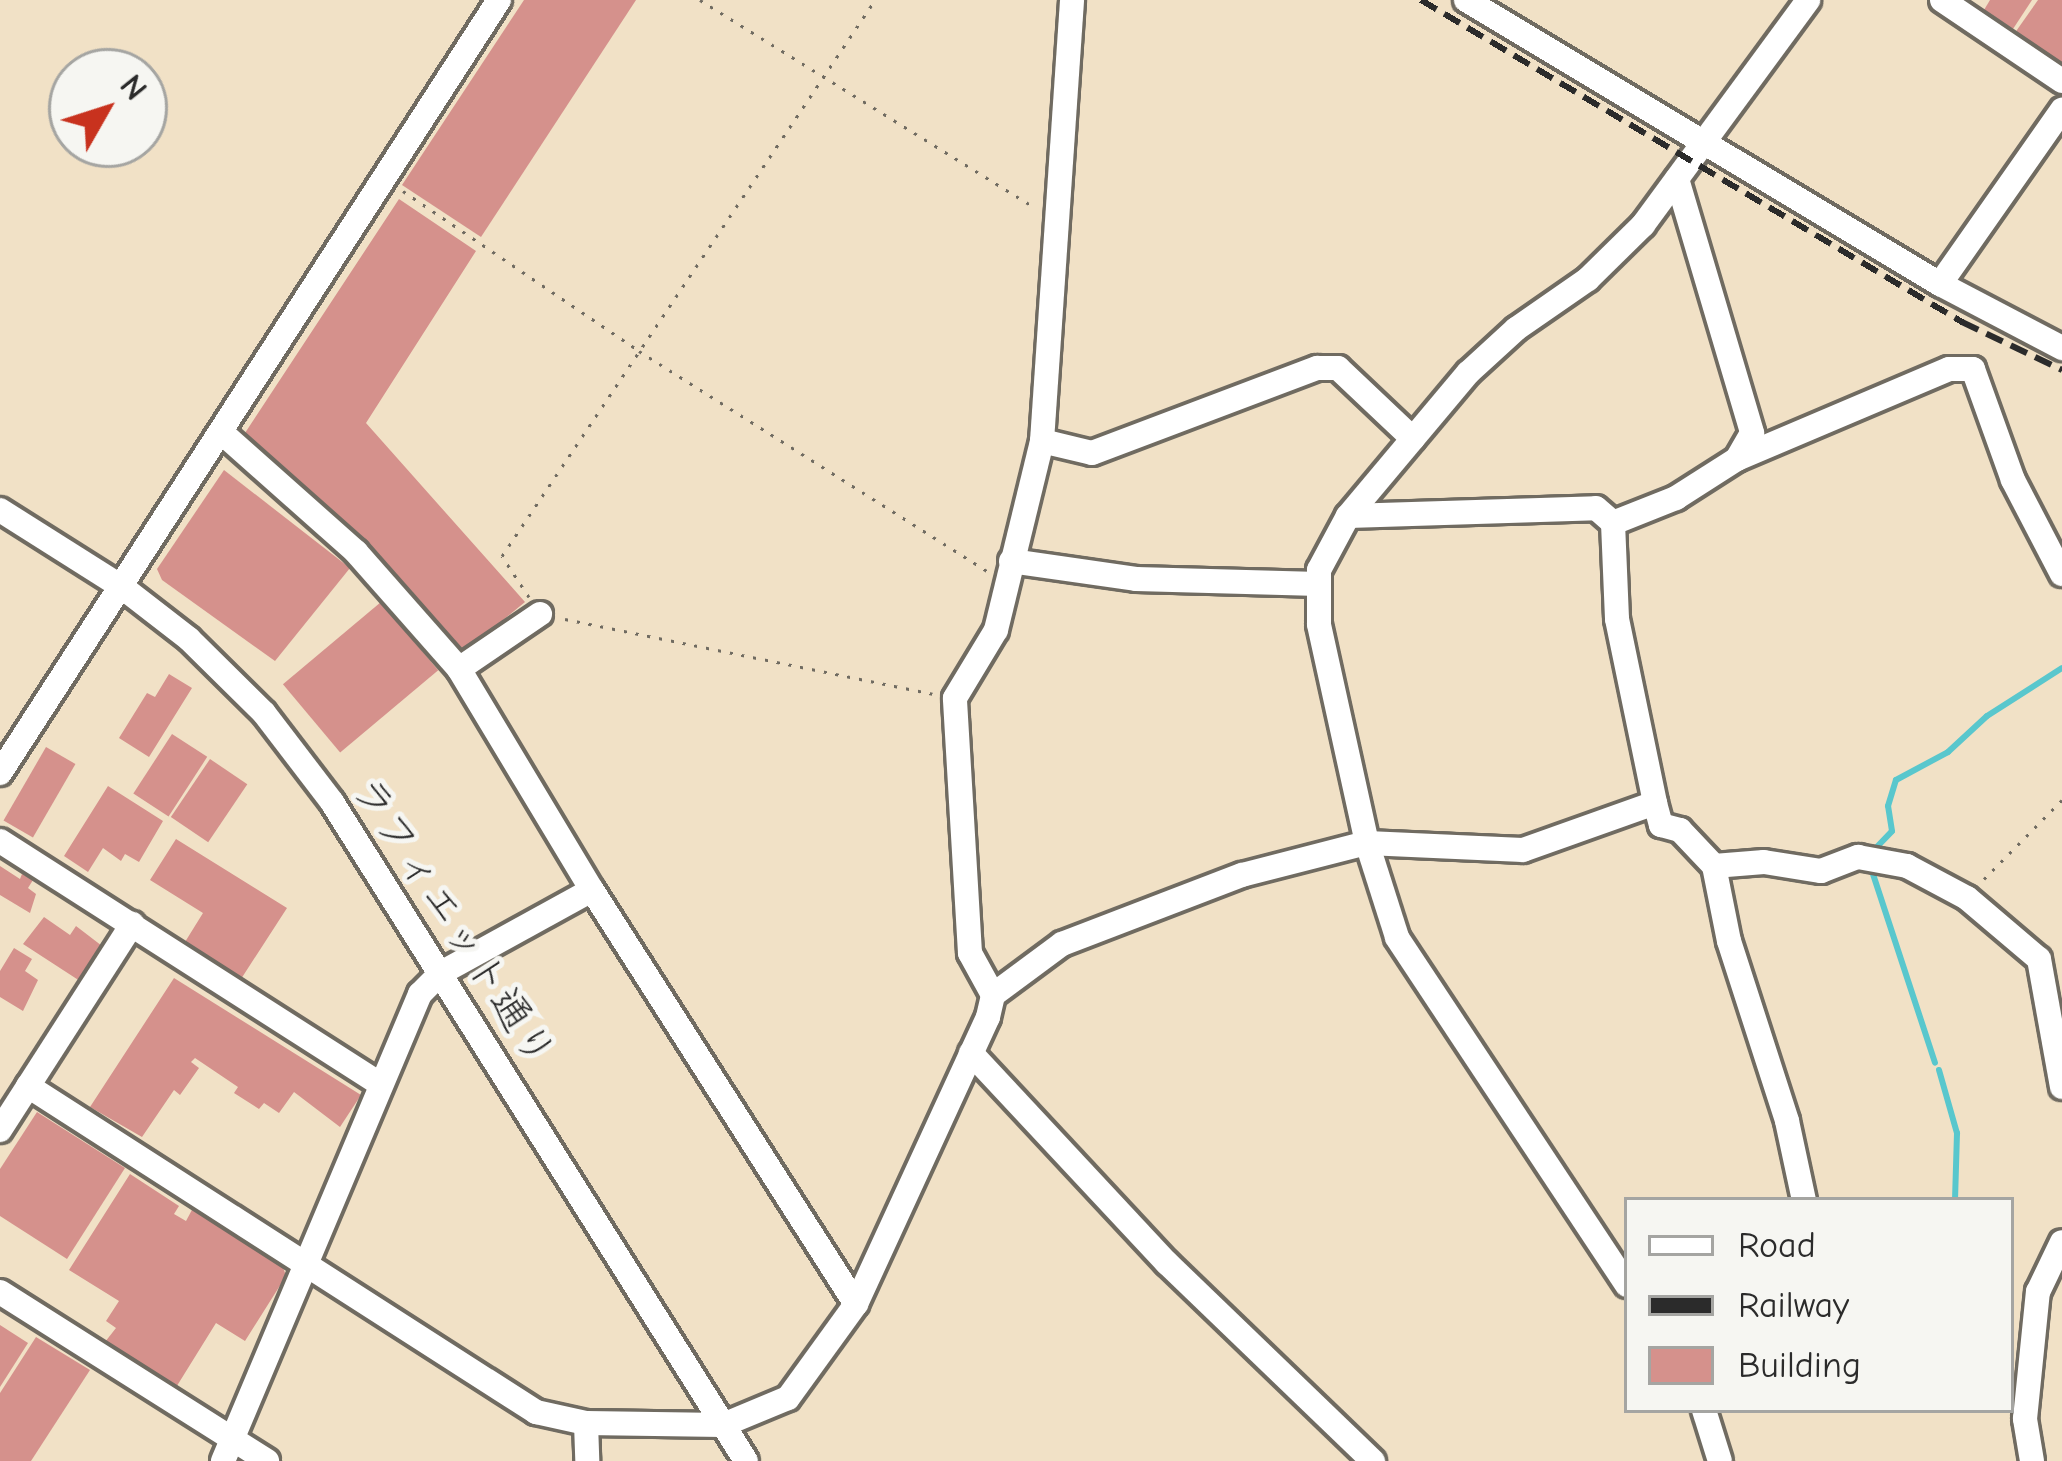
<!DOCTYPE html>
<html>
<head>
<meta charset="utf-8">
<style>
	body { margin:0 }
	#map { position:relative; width:2062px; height:1461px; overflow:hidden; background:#f1e1c6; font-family:"Comic Neue","Klee One",sans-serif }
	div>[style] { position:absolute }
	.stream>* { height:6px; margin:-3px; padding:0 3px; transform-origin:3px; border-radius:3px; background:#59c7cd }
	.building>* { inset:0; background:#d5918c; transform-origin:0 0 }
	.path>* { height:3px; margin-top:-1.5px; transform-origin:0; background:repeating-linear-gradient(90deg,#706b61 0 3px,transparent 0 12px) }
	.roads { filter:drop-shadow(3px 0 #706b61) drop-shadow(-3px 0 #706b61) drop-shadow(0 3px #706b61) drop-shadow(0 -3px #706b61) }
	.minor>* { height:24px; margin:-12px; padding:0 12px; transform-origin:12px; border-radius:12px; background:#fff }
	.rail>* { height:6px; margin-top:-3px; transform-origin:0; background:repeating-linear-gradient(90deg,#2b2b2b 0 18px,transparent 0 27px) }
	span { translate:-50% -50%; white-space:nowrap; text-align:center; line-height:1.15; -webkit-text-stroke:10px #f6f6f2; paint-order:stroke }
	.street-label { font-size:42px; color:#2b2b2b }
	.legend { position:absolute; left:1624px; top:1197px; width:390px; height:216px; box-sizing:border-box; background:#f6f6f2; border:3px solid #a5a5a2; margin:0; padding:15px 21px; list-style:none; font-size:36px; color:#2b2b2b }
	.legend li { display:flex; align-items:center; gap:24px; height:60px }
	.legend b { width:60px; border:3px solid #a5a5a2 }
	.north { position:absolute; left:48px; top:48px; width:120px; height:120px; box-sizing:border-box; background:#f6f6f2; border:3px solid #a5a5a2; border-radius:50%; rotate:51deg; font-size:33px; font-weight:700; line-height:48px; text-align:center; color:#2b2b2b }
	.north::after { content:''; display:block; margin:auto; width:42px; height:54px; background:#c8321e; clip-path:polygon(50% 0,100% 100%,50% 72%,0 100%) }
</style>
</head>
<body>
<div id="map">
	<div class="stream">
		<i style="left:1871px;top:853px;width:30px;rotate:-46deg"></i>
		<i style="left:1892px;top:831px;width:25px;rotate:-99deg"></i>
		<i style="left:1888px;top:806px;width:27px;rotate:-73deg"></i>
		<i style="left:1896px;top:780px;width:59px;rotate:-28.3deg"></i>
		<i style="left:1948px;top:752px;width:53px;rotate:-42.7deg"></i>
		<i style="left:1987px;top:716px;width:89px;rotate:-32.6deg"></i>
		<i style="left:1870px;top:865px;width:208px;rotate:71.8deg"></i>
		<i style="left:1939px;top:1070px;width:66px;rotate:74.1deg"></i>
		<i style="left:1957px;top:1133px;width:67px;rotate:91.7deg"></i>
	</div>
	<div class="building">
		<i style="clip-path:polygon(524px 0,636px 0,481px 237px,402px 185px)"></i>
		<i style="clip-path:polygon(1990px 0,2032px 0,2013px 29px,1984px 10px)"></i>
		<i style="clip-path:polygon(2038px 0,2062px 0,2062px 71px,2012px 37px)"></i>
		<i style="clip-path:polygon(399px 199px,476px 251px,366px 423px,525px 602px,459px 656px,390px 568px,243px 436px)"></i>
		<i style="clip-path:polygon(224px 470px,350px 568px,275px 661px,162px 580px,157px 569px)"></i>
		<i style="left:381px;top:602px;width:89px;height:128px;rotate:50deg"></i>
		<i style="clip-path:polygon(169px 674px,192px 688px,149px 757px,119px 738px,147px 693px,155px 697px)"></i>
		<i style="left:172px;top:734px;width:42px;height:71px;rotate:33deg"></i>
		<i style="left:46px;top:747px;width:34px;height:85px;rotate:30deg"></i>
		<i style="left:210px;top:759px;width:45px;height:70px;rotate:34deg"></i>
		<i style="clip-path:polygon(108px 786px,163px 821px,139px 862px,125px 854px,121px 861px,103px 848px,88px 872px,64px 856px)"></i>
		<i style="clip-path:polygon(176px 839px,287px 908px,241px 979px,185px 942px,203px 913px,150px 880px)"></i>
		<i style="clip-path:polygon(0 866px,20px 879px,22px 874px,33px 880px,28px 888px,36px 894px,30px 913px,0 895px)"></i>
		<i style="clip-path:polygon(44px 917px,70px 935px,76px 926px,106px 949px,83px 983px,23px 944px)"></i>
		<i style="clip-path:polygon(14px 948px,32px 959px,25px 971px,38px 980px,23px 1011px,0 997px,0 971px)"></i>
		<i style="clip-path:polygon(174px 978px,361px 1095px,340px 1127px,294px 1092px,279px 1113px,264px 1103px,259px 1109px,234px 1093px,238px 1087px,195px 1058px,191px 1062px,199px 1068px,180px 1095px,174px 1090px,142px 1137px,90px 1107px)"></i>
		<i style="clip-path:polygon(37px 1112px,125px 1168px,67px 1259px,0 1216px,0 1169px)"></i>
		<i style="clip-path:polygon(130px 1174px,179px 1206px,174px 1214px,186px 1221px,193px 1208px,282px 1264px,286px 1276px,245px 1341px,216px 1323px,175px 1389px,105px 1342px,116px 1328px,106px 1321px,119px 1301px,69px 1270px)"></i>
		<i style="clip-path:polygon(0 1325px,28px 1343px,0 1387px)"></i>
		<i style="clip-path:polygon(36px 1337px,90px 1370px,31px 1461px,0 1461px,0 1393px)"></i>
	</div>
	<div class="path">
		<i style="left:700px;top:0;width:393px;rotate:31.8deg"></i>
		<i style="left:403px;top:191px;width:285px;rotate:34.1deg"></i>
		<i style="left:639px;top:351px;width:414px;rotate:32.3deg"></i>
		<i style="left:529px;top:597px;width:49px;rotate:-123.4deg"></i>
		<i style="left:502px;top:556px;width:670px;rotate:-56.14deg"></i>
		<i style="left:565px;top:619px;width:375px;rotate:11.5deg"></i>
		<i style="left:1984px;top:879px;width:111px;rotate:-45.4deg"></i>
	</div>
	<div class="roads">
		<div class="minor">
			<i style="left:1466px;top:0;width:553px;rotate:30.93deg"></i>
			<i style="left:1940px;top:284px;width:138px;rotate:27.7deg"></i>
			<i style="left:1942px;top:0;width:145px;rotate:34deg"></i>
			<i style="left:1677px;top:179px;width:265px;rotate:73.5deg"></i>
			<i style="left:1752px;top:433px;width:30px;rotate:120deg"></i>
			<i style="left:1940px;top:284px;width:213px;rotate:-55deg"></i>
			<i style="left:221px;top:432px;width:181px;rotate:41.6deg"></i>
			<i style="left:356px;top:552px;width:156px;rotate:48.6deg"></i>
			<i style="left:459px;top:669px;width:258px;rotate:59deg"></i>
			<i style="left:592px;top:890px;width:491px;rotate:57.5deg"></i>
			<i style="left:1042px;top:441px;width:51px;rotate:13.5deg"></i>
			<i style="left:1092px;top:453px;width:241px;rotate:-20.7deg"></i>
			<i style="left:1317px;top:368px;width:21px"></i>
			<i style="left:1338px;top:368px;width:103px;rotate:43.4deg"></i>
			<i style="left:0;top:510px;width:144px;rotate:32.3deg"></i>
			<i style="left:122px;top:587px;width:85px;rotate:37.8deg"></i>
			<i style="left:189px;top:639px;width:105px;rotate:44.6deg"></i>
			<i style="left:264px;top:713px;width:112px;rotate:52.6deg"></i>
			<i style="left:332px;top:802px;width:778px;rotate:57.86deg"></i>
			<i style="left:1348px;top:516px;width:248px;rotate:-1.8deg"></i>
			<i style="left:1596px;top:508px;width:23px;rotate:41deg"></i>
			<i style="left:1613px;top:523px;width:96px;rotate:87.6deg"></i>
			<i style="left:1617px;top:619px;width:188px;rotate:78.3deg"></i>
			<i style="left:1655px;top:803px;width:23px;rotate:75deg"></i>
			<i style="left:1661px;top:825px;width:20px;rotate:15deg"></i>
			<i style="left:1680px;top:830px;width:50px;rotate:46.6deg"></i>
			<i style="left:1714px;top:866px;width:76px;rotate:78.7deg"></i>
			<i style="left:1729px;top:941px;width:189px;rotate:72.1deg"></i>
			<i style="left:1787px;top:1121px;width:81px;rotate:77.9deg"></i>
			<i style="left:1613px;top:523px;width:68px;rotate:-21.6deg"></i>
			<i style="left:1676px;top:498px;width:72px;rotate:-32.6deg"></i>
			<i style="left:1737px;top:459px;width:230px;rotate:-23deg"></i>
			<i style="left:1949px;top:369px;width:24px"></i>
			<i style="left:1973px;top:369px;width:118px;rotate:70.2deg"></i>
			<i style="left:2013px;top:480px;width:106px;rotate:62.5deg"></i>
			<i style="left:1011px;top:561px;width:126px;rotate:8.2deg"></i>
			<i style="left:1136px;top:579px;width:183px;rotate:1.6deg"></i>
			<i style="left:459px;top:669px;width:98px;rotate:-34.2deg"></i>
			<i style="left:0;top:773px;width:920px;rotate:-57.16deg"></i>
			<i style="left:0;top:841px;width:452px;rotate:32.6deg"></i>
			<i style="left:1714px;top:866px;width:50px;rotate:-4.6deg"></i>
			<i style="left:1764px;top:862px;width:58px;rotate:9deg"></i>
			<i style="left:1821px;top:871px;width:40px;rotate:-21deg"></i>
			<i style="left:1858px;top:857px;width:50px;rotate:10.4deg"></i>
			<i style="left:1907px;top:866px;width:68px;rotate:28.1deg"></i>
			<i style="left:1967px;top:898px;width:94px;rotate:40.3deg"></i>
			<i style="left:2039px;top:959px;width:130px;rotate:79.8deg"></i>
			<i style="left:993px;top:995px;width:86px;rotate:-36.5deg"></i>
			<i style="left:1062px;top:944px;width:193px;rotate:-21deg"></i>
			<i style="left:1242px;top:875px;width:129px;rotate:-14.4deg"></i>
			<i style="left:1367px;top:843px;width:156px;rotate:2.6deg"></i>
			<i style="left:1523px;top:850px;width:140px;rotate:-19.6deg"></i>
			<i style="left:971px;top:1053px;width:287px;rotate:47deg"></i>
			<i style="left:1167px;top:1263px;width:286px;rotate:43.9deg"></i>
			<i style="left:28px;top:1086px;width:604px;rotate:32.69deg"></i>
			<i style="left:536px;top:1412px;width:51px;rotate:12.4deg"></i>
			<i style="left:586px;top:1423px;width:137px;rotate:0.8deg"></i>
			<i style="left:723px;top:1425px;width:70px;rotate:-22.6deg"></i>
			<i style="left:788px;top:1398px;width:116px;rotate:-54.1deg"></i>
			<i style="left:856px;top:1304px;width:316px;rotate:-65.3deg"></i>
			<i style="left:988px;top:1017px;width:23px;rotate:-77deg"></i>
			<i style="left:993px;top:995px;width:48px;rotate:-118.7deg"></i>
			<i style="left:970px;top:953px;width:255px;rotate:-93.4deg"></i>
			<i style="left:955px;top:698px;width:79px;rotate:-58.9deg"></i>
			<i style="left:996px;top:630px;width:195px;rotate:-76.3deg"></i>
			<i style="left:1042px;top:441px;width:442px;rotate:-86.1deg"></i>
			<i style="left:0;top:1130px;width:245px;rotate:-57.3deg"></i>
			<i style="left:1627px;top:1285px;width:417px;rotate:-123.5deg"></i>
			<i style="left:1397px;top:937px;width:99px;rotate:-107.7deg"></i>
			<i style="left:1367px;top:843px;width:224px;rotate:-102.4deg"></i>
			<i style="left:1319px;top:624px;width:54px;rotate:-90deg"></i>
			<i style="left:1319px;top:570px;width:61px;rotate:-61.8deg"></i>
			<i style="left:1348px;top:516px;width:187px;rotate:-50deg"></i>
			<i style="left:1468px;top:373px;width:65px;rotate:-42.5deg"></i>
			<i style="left:1516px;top:329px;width:88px;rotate:-34.8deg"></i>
			<i style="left:1588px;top:279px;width:77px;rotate:-44.5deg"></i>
			<i style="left:1643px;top:225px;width:279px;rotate:-53.7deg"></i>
			<i style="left:0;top:1292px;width:316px;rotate:32.3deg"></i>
			<i style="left:1704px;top:1410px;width:53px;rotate:72.6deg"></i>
			<i style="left:586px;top:1423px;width:38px;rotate:88deg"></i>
			<i style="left:223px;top:1461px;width:507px;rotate:-67.13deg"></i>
			<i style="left:420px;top:994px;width:30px;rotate:-45deg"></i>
			<i style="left:441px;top:973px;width:172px;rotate:-28.8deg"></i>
			<i style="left:2032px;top:1461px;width:43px;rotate:-99.5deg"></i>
			<i style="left:2025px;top:1419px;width:128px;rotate:-84.2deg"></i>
			<i style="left:2038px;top:1292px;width:55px;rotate:-64.4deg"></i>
		</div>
	</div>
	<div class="rail">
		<i style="left:1421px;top:0;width:630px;rotate:30.76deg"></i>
		<i style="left:1962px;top:322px;width:111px;rotate:25.6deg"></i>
	</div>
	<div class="street-label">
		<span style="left:453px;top:922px;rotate:57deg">ラフィエット通り</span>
	</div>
	<ul class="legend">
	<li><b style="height:15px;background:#fff"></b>Road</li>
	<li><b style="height:15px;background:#2b2b2b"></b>Railway</li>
	<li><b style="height:33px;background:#d5918c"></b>Building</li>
	</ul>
	<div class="north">N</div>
</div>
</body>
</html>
